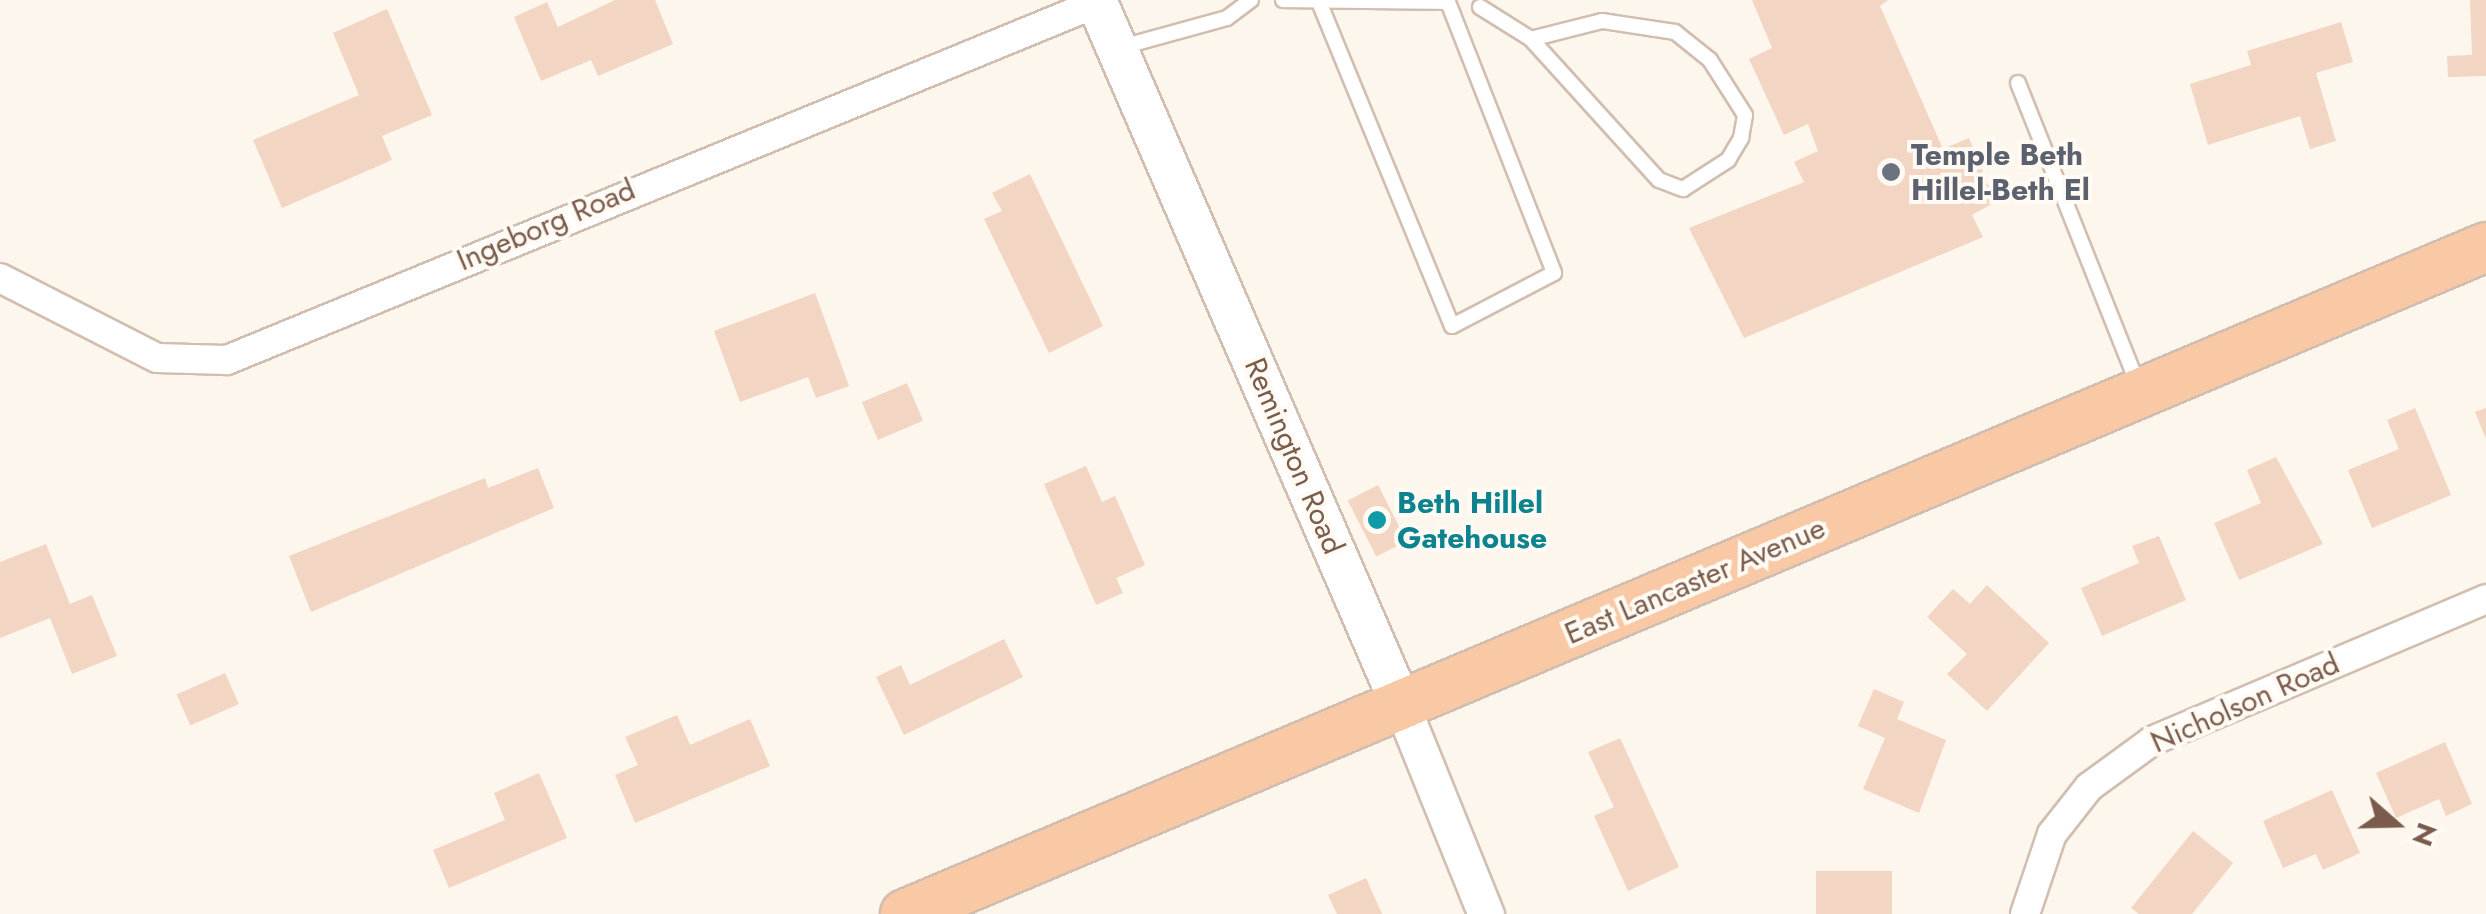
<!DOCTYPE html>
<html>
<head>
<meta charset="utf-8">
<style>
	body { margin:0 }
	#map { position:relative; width:2486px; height:914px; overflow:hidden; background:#fdf6ec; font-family:Jost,sans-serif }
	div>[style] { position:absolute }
	.building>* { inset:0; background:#f3d5c3; transform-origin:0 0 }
	.roads { filter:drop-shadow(2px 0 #d1beb0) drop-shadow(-2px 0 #d1beb0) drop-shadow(0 2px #d1beb0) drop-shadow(0 -2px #d1beb0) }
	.service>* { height:14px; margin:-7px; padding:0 7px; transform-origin:7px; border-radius:7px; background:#fff }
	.minor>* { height:28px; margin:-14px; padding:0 14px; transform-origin:14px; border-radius:14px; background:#fff }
	.tertiary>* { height:35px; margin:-17.5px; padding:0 17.5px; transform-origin:17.5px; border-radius:17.5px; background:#fff }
	.secondary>* { height:40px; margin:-20px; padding:0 20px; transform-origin:20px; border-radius:20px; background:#fff }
	.trunk>* { height:48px; margin:-24px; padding:0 24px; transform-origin:24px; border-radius:24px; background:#f9c8a4 }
	.dots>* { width:28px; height:28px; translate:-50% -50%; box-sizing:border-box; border:5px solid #fffaf3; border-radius:50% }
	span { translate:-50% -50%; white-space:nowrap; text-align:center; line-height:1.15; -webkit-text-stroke:8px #fffaf3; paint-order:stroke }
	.worship-label { font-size:30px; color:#5b616d; font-weight:700 }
	.left { translate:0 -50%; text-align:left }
	.street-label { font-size:30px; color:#7a5c4d }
	.culture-label { font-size:30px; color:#0d838f; font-weight:700 }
	.north { position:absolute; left:2346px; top:774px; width:100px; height:100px; -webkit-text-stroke:8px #fffaf3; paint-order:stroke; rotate:110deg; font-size:28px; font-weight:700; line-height:40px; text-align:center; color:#7a5c4d }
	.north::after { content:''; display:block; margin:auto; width:35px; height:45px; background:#7a5c4d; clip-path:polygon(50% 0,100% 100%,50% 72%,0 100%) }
</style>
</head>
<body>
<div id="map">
	<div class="building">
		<i style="clip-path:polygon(615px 0,655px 0,673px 44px,598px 76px,591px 60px,541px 81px,514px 17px,547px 2px,558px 27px)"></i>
		<i style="clip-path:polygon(1752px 0,1888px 0,1880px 6px,1943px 149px,1969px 138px,1995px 202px,1972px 215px,1983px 237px,1744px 338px,1689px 228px,1804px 182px,1794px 162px,1818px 151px,1808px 124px,1784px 135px,1749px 59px,1772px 48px)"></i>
		<i style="clip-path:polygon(2470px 0,2486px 0,2486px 76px,2448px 77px,2447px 56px,2472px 55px)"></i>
		<i style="clip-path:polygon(387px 9px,432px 115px,382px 136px,392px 160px,282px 208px,253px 140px,359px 95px,333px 33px)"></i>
		<i style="clip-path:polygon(2341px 22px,2353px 62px,2316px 73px,2336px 141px,2310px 149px,2300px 116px,2208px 145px,2190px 84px,2251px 65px,2247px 51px)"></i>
		<i style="clip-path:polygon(1030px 174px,1103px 326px,1049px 353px,984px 219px,1002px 211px,992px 193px)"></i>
		<i style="clip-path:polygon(815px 293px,849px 386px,816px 398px,808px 377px,740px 402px,714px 331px)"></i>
		<i style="left:907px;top:383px;width:41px;height:49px;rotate:67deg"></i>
		<i style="clip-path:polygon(2415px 408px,2451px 495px,2372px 528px,2348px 470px,2399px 449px,2387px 420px)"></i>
		<i style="clip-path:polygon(2486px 408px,2486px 439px,2475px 412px)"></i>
		<i style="clip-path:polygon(2276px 457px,2323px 544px,2239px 580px,2214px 523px,2261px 503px,2247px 470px)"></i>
		<i style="clip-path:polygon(1086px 466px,1102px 502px,1115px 496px,1145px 565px,1116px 578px,1123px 593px,1096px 605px,1044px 484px)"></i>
		<i style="clip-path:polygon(538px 468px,554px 508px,311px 612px,289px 556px,485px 478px,488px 488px)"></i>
		<i style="left:1378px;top:485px;width:63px;height:34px;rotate:63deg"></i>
		<i style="clip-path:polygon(2159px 536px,2186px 600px,2102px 636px,2081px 588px,2139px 563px,2132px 546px)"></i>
		<i style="clip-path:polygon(46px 544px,70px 604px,92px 595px,117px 656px,72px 674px,50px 618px,0 638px,0 562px)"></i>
		<i style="clip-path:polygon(1987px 585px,2049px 643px,1987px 711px,1947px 674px,1967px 654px,1927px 617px,1953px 589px,1970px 604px)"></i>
		<i style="clip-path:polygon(1004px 639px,1023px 677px,904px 735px,876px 677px,901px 665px,910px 685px)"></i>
		<i style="left:225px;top:673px;width:34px;height:53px;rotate:66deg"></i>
		<i style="clip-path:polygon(1874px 689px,1904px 702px,1897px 719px,1946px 740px,1919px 813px,1863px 789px,1885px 738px,1858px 726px)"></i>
		<i style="clip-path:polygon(677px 715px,690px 745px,750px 719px,770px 766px,635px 823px,615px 775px,638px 765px,625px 737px)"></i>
		<i style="clip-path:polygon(1620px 738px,1679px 867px,1628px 891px,1594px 816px,1614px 807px,1588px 752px)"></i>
		<i style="clip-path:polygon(2445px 742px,2472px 804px,2446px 816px,2439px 799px,2396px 818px,2376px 773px)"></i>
		<i style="clip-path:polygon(539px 773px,567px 838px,449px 888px,433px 850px,505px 820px,494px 793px)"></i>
		<i style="clip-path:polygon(2332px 790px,2360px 853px,2323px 870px,2316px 854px,2283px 868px,2263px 821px)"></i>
		<i style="clip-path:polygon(2193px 831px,2233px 863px,2192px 914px,2139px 914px,2131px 908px)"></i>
		<i style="left:1892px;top:871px;width:43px;height:76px;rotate:90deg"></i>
		<i style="clip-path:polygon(1366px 878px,1382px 914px,1337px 914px,1328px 895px)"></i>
	</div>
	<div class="roads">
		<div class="service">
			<i style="left:1283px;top:0;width:165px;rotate:0.7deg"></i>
			<i style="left:1448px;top:2px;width:291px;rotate:68.6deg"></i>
			<i style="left:1554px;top:273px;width:115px;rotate:152.5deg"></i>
			<i style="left:1452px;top:326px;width:351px;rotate:-112.3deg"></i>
			<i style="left:1480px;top:7px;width:60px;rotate:32.1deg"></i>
			<i style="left:1531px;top:39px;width:190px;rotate:47.8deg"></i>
			<i style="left:1659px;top:180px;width:26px;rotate:21deg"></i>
			<i style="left:1683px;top:189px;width:54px;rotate:-32.8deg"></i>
			<i style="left:1728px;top:160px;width:26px;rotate:-59deg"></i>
			<i style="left:1741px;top:138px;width:23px;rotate:-80deg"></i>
			<i style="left:1745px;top:115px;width:65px;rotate:-122.5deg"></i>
			<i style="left:1710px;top:60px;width:45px;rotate:-141.3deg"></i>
			<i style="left:1675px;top:32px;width:74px;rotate:-171.4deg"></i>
			<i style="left:1602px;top:21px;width:73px;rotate:165.8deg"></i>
			<i style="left:1118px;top:48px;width:113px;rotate:-15.4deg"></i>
			<i style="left:1227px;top:18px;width:30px;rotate:-37deg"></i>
			<i style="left:2018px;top:83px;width:327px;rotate:68.3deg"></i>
		</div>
		<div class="minor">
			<i style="left:0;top:278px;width:176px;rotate:27deg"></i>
			<i style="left:157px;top:358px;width:70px;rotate:1.6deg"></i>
			<i style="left:227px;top:360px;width:940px;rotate:-22.31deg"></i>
			<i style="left:2025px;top:914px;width:84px;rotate:-71.4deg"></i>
			<i style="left:2052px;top:834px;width:60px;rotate:-51.8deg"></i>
			<i style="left:2089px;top:787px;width:78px;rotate:-36.1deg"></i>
			<i style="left:2152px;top:741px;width:363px;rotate:-23deg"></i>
		</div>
		<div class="tertiary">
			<i style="left:1401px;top:704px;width:227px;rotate:68deg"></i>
		</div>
		<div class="secondary">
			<i style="left:1096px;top:0;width:767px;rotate:66.58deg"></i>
		</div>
		<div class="trunk">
			<i style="left:905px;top:914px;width:1716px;rotate:-22.87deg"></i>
		</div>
	</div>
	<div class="dots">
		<i style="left:1891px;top:172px;background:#6b7280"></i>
		<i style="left:1377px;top:520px;background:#0f9aa8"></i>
	</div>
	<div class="worship-label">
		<span class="left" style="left:1911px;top:172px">Temple Beth<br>Hillel-Beth El</span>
	</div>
	<div class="street-label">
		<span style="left:546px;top:225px;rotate:-23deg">Ingeborg Road</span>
		<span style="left:1294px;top:456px;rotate:67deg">Remington Road</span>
		<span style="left:1695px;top:581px;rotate:-23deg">East Lancaster Avenue</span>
		<span style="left:2245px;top:703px;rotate:-24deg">Nicholson Road</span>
	</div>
	<div class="culture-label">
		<span class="left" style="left:1397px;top:520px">Beth Hillel<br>Gatehouse</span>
	</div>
	<div class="north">N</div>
</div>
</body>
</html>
